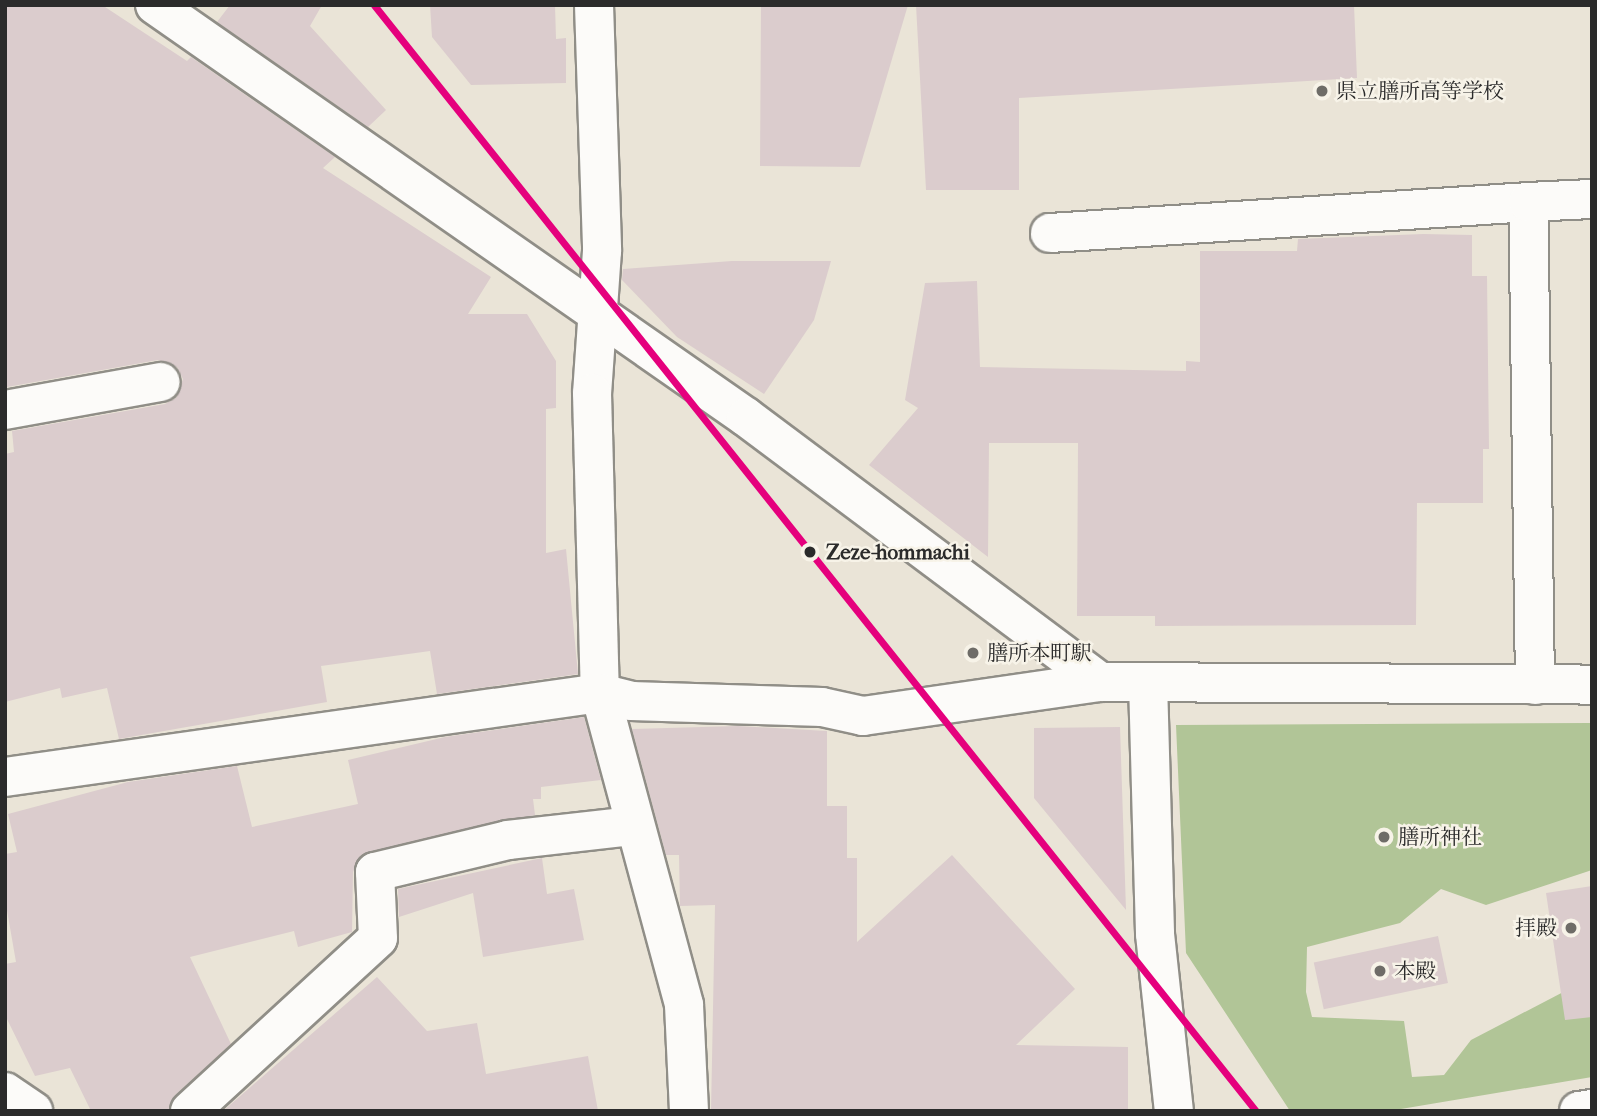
<!DOCTYPE html>
<html>
<head>
<meta charset="utf-8">
<style>
	body { margin:0 }
	#map { position:relative; width:1597px; height:1116px; overflow:hidden; background:#eae4d7; font-family:"IM FELL French Canon","Noto Serif JP",serif }
	div>[style] { position:absolute }
	.forest>* { inset:0; background:#b1c597 }
	.building>* { inset:0; background:#dbcccd; transform-origin:0 0 }
	.roads { filter:drop-shadow(2px 0 #908e87) drop-shadow(-2px 0 #908e87) drop-shadow(0 2px #908e87) drop-shadow(0 -2px #908e87) }
	.minor>* { height:38px; margin:-19px; padding:0 19px; transform-origin:19px; border-radius:19px; background:#fcfbf9 }
	.rail-1>* { height:7px; margin:-3.5px; padding:0 3.5px; transform-origin:3.5px; border-radius:3.5px; background:#e5007d }
	.dots>* { width:19px; height:19px; translate:-50% -50%; box-sizing:border-box; border:4px solid #f7f3e8; border-radius:50% }
	span { translate:-50% -50%; white-space:nowrap; text-align:center; line-height:1.15; -webkit-text-stroke:5px #f7f3e8; paint-order:stroke }
	.poi-label { font-size:21px; color:#2b2b2b }
	.left { translate:0 -50%; text-align:left }
	.right { translate:-100% -50%; text-align:right }
	.stop-label { font-size:21px; color:#2b2b2b; font-weight:700 }
	.frame { position:absolute; inset:0; border:7px solid #2b2b2b; pointer-events:none }
</style>
</head>
<body>
<div id="map">
	<div class="forest">
		<i style="clip-path:polygon(1592px 723px,1592px 870px,1486px 905px,1441px 889px,1400px 923px,1307px 947px,1306px 992px,1312px 1017px,1404px 1021px,1412px 1077px,1444px 1075px,1471px 1040px,1592px 977px,1592px 1077px,1389px 1111px,1290px 1111px,1186px 953px,1176px 725px)"></i>
	</div>
	<div class="building">
		<i style="clip-path:polygon(5px 5px,102px 5px,187px 61px,191px 57px,335px 157px,323px 168px,491px 277px,468px 314px,527px 314px,556px 361px,556px 408px,546px 409px,546px 553px,566px 549px,578px 674px,437px 694px,430px 651px,321px 666px,327px 702px,119px 739px,107px 688px,62px 698px,60px 688px,5px 702px,5px 454px,14px 452px,12px 431px,165px 404px,176px 398px,183px 379px,177px 367px,158px 360px,7px 387px)"></i>
		<i style="clip-path:polygon(230px 5px,322px 5px,310px 26px,386px 110px,368px 127px,217px 22px)"></i>
		<i style="clip-path:polygon(430px 5px,555px 5px,556px 39px,566px 38px,566px 83px,471px 85px,432px 37px)"></i>
		<i style="clip-path:polygon(761px 5px,908px 5px,860px 167px,760px 166px)"></i>
		<i style="clip-path:polygon(916px 5px,1354px 5px,1357px 78px,1019px 98px,1019px 190px,926px 190px)"></i>
		<i style="clip-path:polygon(1423px 234px,1472px 235px,1472px 276px,1487px 276px,1489px 449px,1483px 449px,1483px 503px,1417px 503px,1416px 625px,1155px 626px,1155px 616px,1077px 616px,1078px 443px,989px 443px,988px 557px,869px 465px,918px 408px,905px 400px,925px 283px,977px 281px,980px 367px,1186px 371px,1186px 361px,1200px 362px,1200px 251px,1297px 251px,1298px 239px)"></i>
		<i style="clip-path:polygon(732px 261px,831px 261px,814px 320px,764px 394px,677px 337px,622px 280px,623px 269px)"></i>
		<i style="clip-path:polygon(584px 717px,601px 780px,541px 787px,541px 799px,533px 799px,535px 815px,361px 855px,353px 872px,352px 932px,298px 947px,294px 931px,190px 957px,231px 1044px,175px 1095px,169px 1111px,91px 1111px,70px 1068px,35px 1076px,5px 1015px,5px 964px,16px 962px,5px 899px,5px 854px,17px 852px,8px 814px,128px 782px,237px 766px,252px 827px,358px 804px,348px 760px,445px 737px)"></i>
		<i style="clip-path:polygon(738px 726px,827px 731px,827px 806px,847px 806px,847px 858px,857px 858px,857px 942px,952px 855px,1075px 989px,1016px 1045px,1128px 1047px,1128px 1111px,711px 1111px,715px 905px,680px 906px,679px 855px,666px 855px,632px 729px)"></i>
		<i style="clip-path:polygon(1120px 727px,1126px 910px,1034px 798px,1034px 728px)"></i>
		<i style="clip-path:polygon(542px 858px,547px 894px,574px 889px,584px 940px,483px 957px,473px 893px,399px 917px,398px 889px)"></i>
		<i style="clip-path:polygon(1592px 886px,1592px 1017px,1565px 1020px,1546px 893px)"></i>
		<i style="left:1438px;top:936px;width:48px;height:127px;rotate:78deg"></i>
		<i style="clip-path:polygon(377px 977px,427px 1031px,477px 1023px,486px 1074px,588px 1056px,598px 1111px,223px 1111px)"></i>
	</div>
	<div class="roads">
		<div class="minor">
			<i style="left:155px;top:5px;width:720px;rotate:34.88deg"></i>
			<i style="left:746px;top:417px;width:442px;rotate:36.8deg"></i>
			<i style="left:594px;top:5px;width:246px;rotate:88.1deg"></i>
			<i style="left:602px;top:251px;width:142px;rotate:94deg"></i>
			<i style="left:592px;top:393px;width:300px;rotate:88.5deg"></i>
			<i style="left:600px;top:693px;width:323px;rotate:74.9deg"></i>
			<i style="left:684px;top:1005px;width:106px;rotate:87.3deg"></i>
			<i style="left:1050px;top:233px;width:479px;rotate:-3.7deg"></i>
			<i style="left:5px;top:410px;width:158px;rotate:-10.2deg"></i>
			<i style="left:1148px;top:682px;width:252px;rotate:88.4deg"></i>
			<i style="left:1155px;top:934px;width:178px;rotate:83.9deg"></i>
			<i style="left:1535px;top:685px;width:483px;rotate:-90.8deg"></i>
			<i style="left:1528px;top:202px;width:64px;rotate:-2.7deg"></i>
			<i style="left:5px;top:777px;width:601px;rotate:-8.04deg"></i>
			<i style="left:600px;top:693px;width:32px;rotate:14deg"></i>
			<i style="left:631px;top:701px;width:191px;rotate:1.8deg"></i>
			<i style="left:822px;top:707px;width:42px;rotate:12.4deg"></i>
			<i style="left:863px;top:716px;width:239px;rotate:-8.2deg"></i>
			<i style="left:1100px;top:682px;width:492px;rotate:0.3deg"></i>
			<i style="left:5px;top:1092px;width:34px;rotate:34deg"></i>
			<i style="left:190px;top:1111px;width:255px;rotate:-42.6deg"></i>
			<i style="left:378px;top:938px;width:66px;rotate:-92.6deg"></i>
			<i style="left:375px;top:872px;width:137px;rotate:-13.5deg"></i>
			<i style="left:508px;top:840px;width:126px;rotate:-6.4deg"></i>
			<i style="left:1579px;top:1111px;width:13px;rotate:-9deg"></i>
		</div>
	</div>
	<div class="rail-1">
		<i style="left:374px;top:5px;width:1415px;rotate:51.43deg"></i>
	</div>
	<div class="dots">
		<i style="left:1322px;top:91px;background:#6e6c67"></i>
		<i style="left:810px;top:552px;background:#2b2b2b"></i>
		<i style="left:973px;top:653px;background:#6e6c67"></i>
		<i style="left:1384px;top:837px;background:#6e6c67"></i>
		<i style="left:1571px;top:928px;background:#6e6c67"></i>
		<i style="left:1380px;top:971px;background:#6e6c67"></i>
	</div>
	<div class="poi-label">
		<span class="left" style="left:1336px;top:91px">県立膳所高等学校</span>
		<span class="left" style="left:987px;top:653px">膳所本町駅</span>
		<span class="left" style="left:1398px;top:837px">膳所神社</span>
		<span class="right" style="left:1557px;top:928px">拝殿</span>
		<span class="left" style="left:1394px;top:971px">本殿</span>
	</div>
	<div class="stop-label">
		<span class="left" style="left:826px;top:552px">Zeze-hommachi</span>
	</div>
	<div class="frame"></div>
</div>
</body>
</html>
